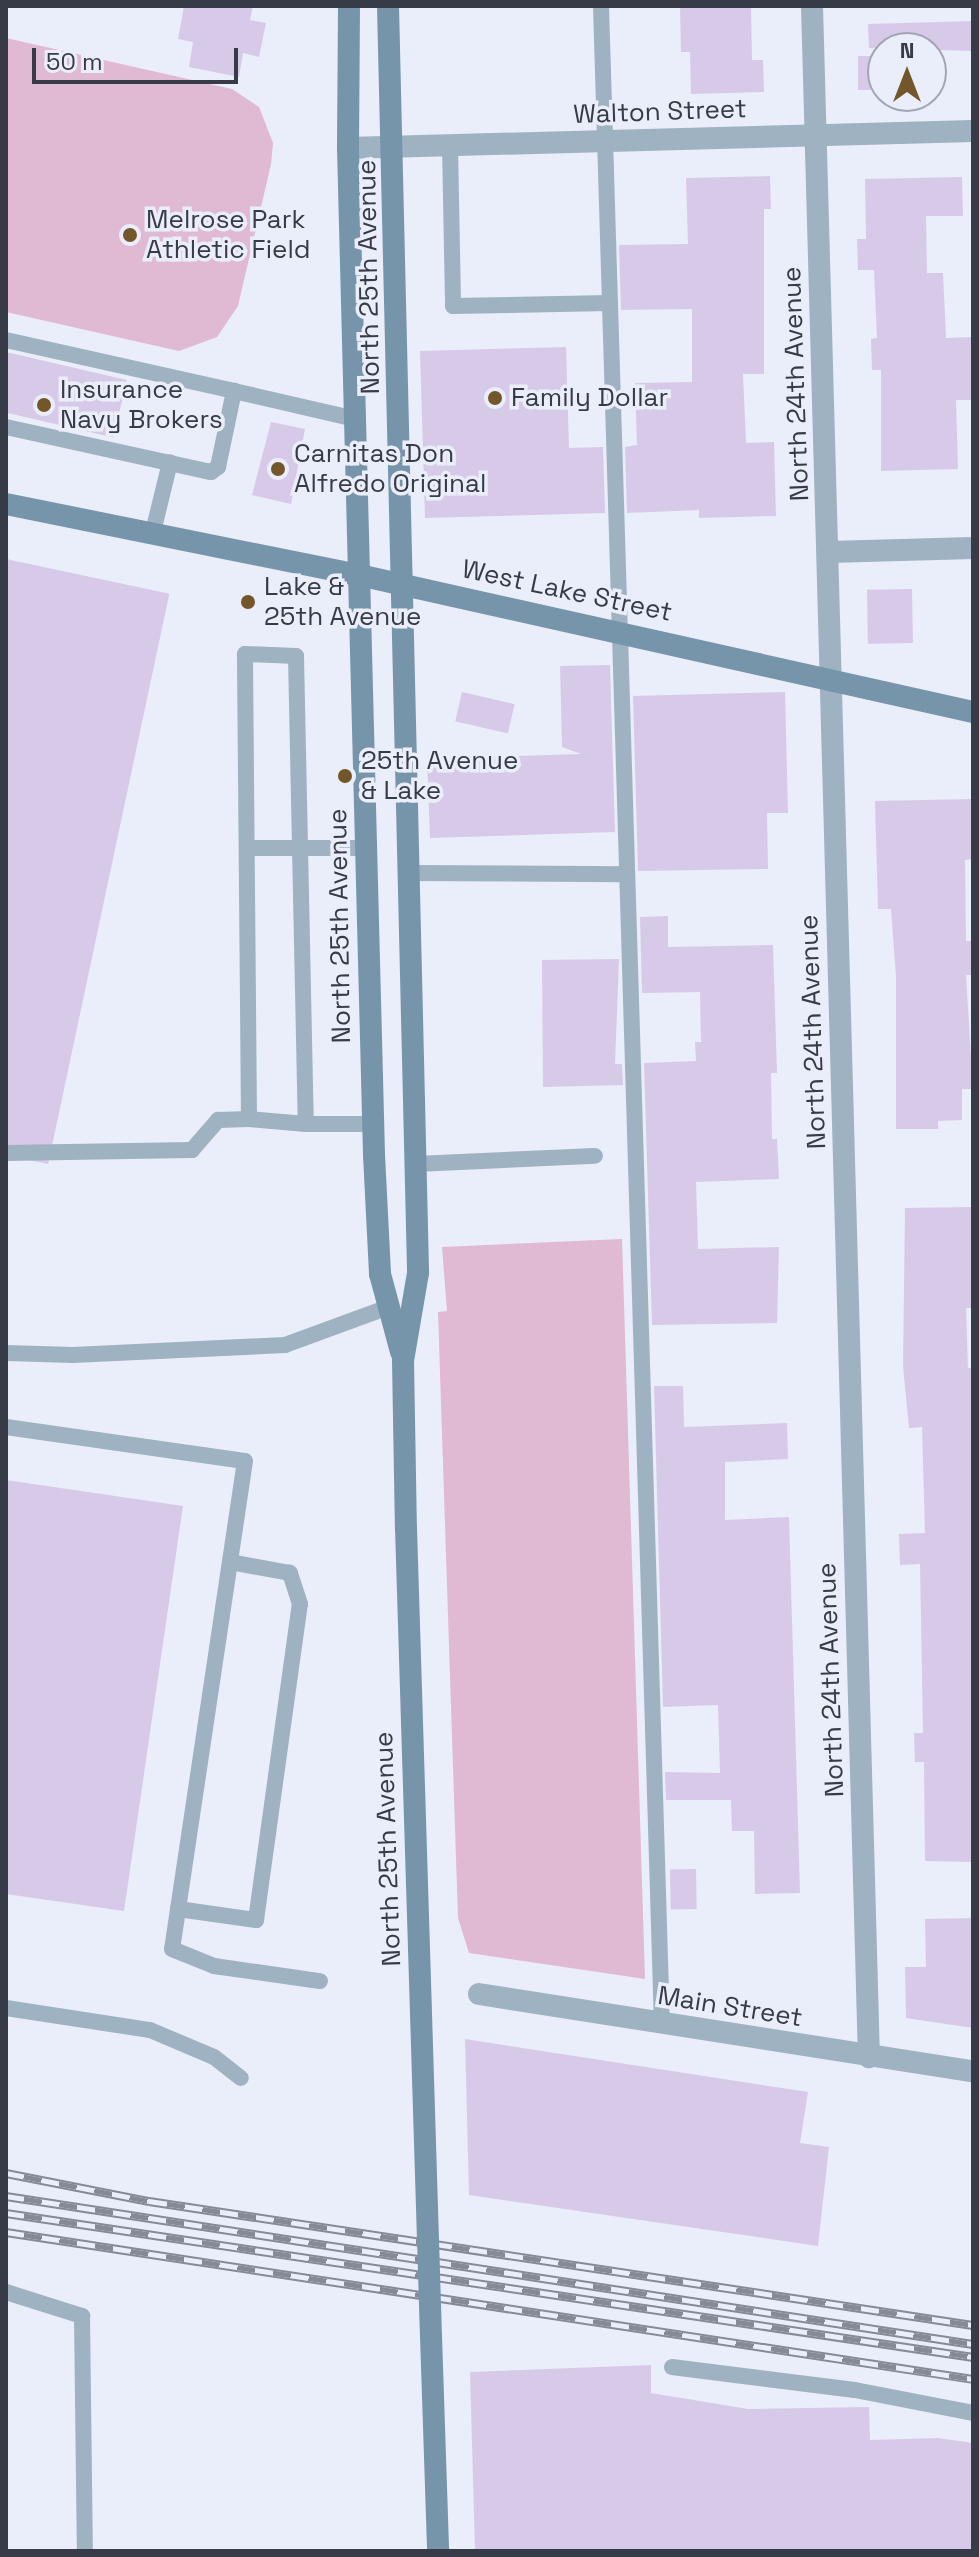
<!DOCTYPE html>
<html>
<head>
<meta charset="utf-8">
<style>
	body { margin:0 }
	#map { position:relative; width:979px; height:2557px; overflow:hidden; background:#eaedfa; font-family:"Space Grotesk",sans-serif }
	div>[style] { position:absolute }
	.green>* { inset:0; background:#e0b9d3 }
	.building>* { inset:0; background:#d7cae8; transform-origin:0 0 }
	.service>* { height:16px; margin:-8px; padding:0 8px; transform-origin:8px; border-radius:8px; background:#9eb2c1 }
	.minor>* { height:22px; margin:-11px; padding:0 11px; transform-origin:11px; border-radius:11px; background:#9eb2c1 }
	.secondary>* { height:22px; margin:-11px; padding:0 11px; transform-origin:11px; border-radius:11px; background:#7795aa }
	.rail>* { height:9px; margin-top:-4.5px; transform-origin:0; background:repeating-linear-gradient(90deg,#eaedfa 0 18px,#868a96 0 36px); box-sizing:border-box; border-block:2px solid #868a96 }
	.secondary-bridge>* { height:22px; margin:-11px; padding:0 11px; transform-origin:11px; border-radius:11px; background:#7795aa }
	.dots>* { width:22px; height:22px; translate:-50% -50%; box-sizing:border-box; border:4px solid #eaedfa; border-radius:50% }
	span { translate:-50% -50%; white-space:nowrap; text-align:center; line-height:1.15; -webkit-text-stroke:7px #eaedfa; paint-order:stroke }
	.street-label { font-size:26px; color:#373b47 }
	.poi-label { font-size:26px; color:#373b47 }
	.left { translate:0 -50%; text-align:left }
	.frame { position:absolute; inset:0; border:8px solid #373b47; pointer-events:none }
	.north { position:absolute; left:867px; top:32px; width:80px; height:80px; box-sizing:border-box; background:#eaedfa; border:2px solid #a2a6b2; border-radius:50%; rotate:0deg; font-size:22px; font-weight:700; line-height:32px; text-align:center; color:#373b47 }
	.north::after { content:''; display:block; margin:auto; width:28px; height:36px; background:#73572a; clip-path:polygon(50% 0,100% 100%,50% 72%,0 100%) }
	.scale { position:absolute; left:32px; top:48px; width:206px; height:36px; box-sizing:border-box; border:4px solid #373b47; border-top:0; padding-left:10px; font-size:24px; line-height:28px; white-space:nowrap; color:#373b47; -webkit-text-stroke:6px #eaedfa; paint-order:stroke }
</style>
</head>
<body>
<div id="map">
	<div class="green">
		<i style="clip-path:polygon(6px 38px,232px 89px,259px 107px,273px 143px,271px 164px,238px 306px,217px 337px,179px 351px,6px 312px)"></i>
		<i style="clip-path:polygon(622px 1239px,645px 1979px,469px 1953px,458px 1918px,438px 1312px,447px 1311px,442px 1247px)"></i>
	</div>
	<div class="building">
		<i style="clip-path:polygon(184px 6px,253px 6px,250px 20px,266px 23px,259px 57px,243px 53px,239px 77px,189px 67px,193px 42px,178px 39px)"></i>
		<i style="clip-path:polygon(680px 6px,751px 6px,752px 60px,763px 60px,764px 92px,691px 94px,690px 52px,681px 52px)"></i>
		<i style="clip-path:polygon(973px 21px,973px 51px,869px 48px,868px 24px)"></i>
		<i style="left:883px;top:56px;width:34px;height:25px;rotate:90deg"></i>
		<i style="clip-path:polygon(770px 176px,771px 209px,764px 209px,764px 374px,743px 374px,746px 443px,774px 442px,776px 516px,699px 518px,699px 510px,627px 513px,625px 447px,637px 445px,635px 383px,692px 382px,692px 309px,621px 310px,619px 245px,688px 244px,686px 178px)"></i>
		<i style="clip-path:polygon(962px 177px,963px 216px,926px 216px,927px 273px,943px 273px,946px 338px,973px 337px,973px 400px,956px 400px,958px 469px,881px 471px,881px 370px,872px 370px,871px 339px,877px 338px,874px 270px,858px 270px,857px 239px,866px 239px,865px 179px)"></i>
		<i style="clip-path:polygon(566px 347px,569px 448px,603px 447px,605px 513px,425px 518px,420px 351px)"></i>
		<i style="left:6px;top:352px;width:124px;height:59px;rotate:13deg"></i>
		<i style="clip-path:polygon(271px 422px,305px 429px,291px 504px,252px 495px)"></i>
		<i style="left:6px;top:559px;width:167px;height:583px;rotate:12deg"></i>
		<i style="left:912px;top:589px;width:54px;height:45px;rotate:89deg"></i>
		<i style="clip-path:polygon(610px 665px,615px 832px,430px 838px,427px 759px,581px 754px,562px 747px,560px 666px)"></i>
		<i style="left:462px;top:692px;width:54px;height:30px;rotate:13deg"></i>
		<i style="clip-path:polygon(785px 692px,788px 813px,767px 813px,768px 869px,638px 871px,633px 696px)"></i>
		<i style="clip-path:polygon(973px 799px,973px 859px,965px 860px,966px 941px,973px 941px,973px 975px,966px 975px,973px 1089px,962px 1089px,962px 1120px,938px 1121px,938px 1129px,896px 1129px,896px 977px,891px 909px,878px 909px,875px 801px)"></i>
		<i style="clip-path:polygon(668px 916px,668px 947px,773px 945px,777px 1073px,771px 1073px,772px 1139px,777px 1139px,779px 1179px,696px 1182px,698px 1249px,779px 1247px,777px 1323px,652px 1325px,644px 1063px,696px 1061px,695px 1042px,701px 1042px,700px 992px,642px 993px,640px 917px)"></i>
		<i style="clip-path:polygon(619px 959px,615px 1064px,622px 1064px,623px 1085px,543px 1087px,542px 960px)"></i>
		<i style="clip-path:polygon(973px 1207px,973px 1308px,966px 1308px,968px 1368px,973px 1368px,973px 1862px,925px 1861px,924px 1762px,915px 1762px,914px 1733px,923px 1733px,920px 1564px,900px 1565px,899px 1534px,925px 1533px,922px 1427px,909px 1428px,903px 1366px,905px 1208px)"></i>
		<i style="clip-path:polygon(654px 1386px,683px 1386px,684px 1427px,787px 1423px,788px 1459px,725px 1462px,725px 1520px,789px 1517px,800px 1893px,755px 1894px,754px 1831px,732px 1831px,731px 1800px,666px 1800px,665px 1772px,720px 1773px,718px 1705px,663px 1707px)"></i>
		<i style="clip-path:polygon(6px 1480px,183px 1506px,124px 1911px,6px 1894px)"></i>
		<i style="left:696px;top:1869px;width:40px;height:26px;rotate:89deg"></i>
		<i style="clip-path:polygon(973px 1918px,973px 2028px,906px 2018px,905px 1967px,926px 1967px,925px 1919px)"></i>
		<i style="clip-path:polygon(465px 2039px,808px 2092px,800px 2143px,829px 2147px,818px 2246px,469px 2195px)"></i>
		<i style="clip-path:polygon(651px 2365px,651px 2393px,748px 2409px,869px 2407px,870px 2440px,938px 2438px,973px 2443px,973px 2551px,475px 2551px,470px 2372px)"></i>
	</div>
	<div class="service">
		<i style="left:601px;top:6px;width:2020px;rotate:88.27deg"></i>
		<i style="left:450px;top:146px;width:160px;rotate:88.9deg"></i>
		<i style="left:453px;top:306px;width:157px;rotate:-1.1deg"></i>
		<i style="left:6px;top:340px;width:234px;rotate:12.6deg"></i>
		<i style="left:6px;top:427px;width:210px;rotate:12.4deg"></i>
		<i style="left:211px;top:472px;width:9px;rotate:-36deg"></i>
		<i style="left:218px;top:467px;width:78px;rotate:-78.1deg"></i>
		<i style="left:234px;top:391px;width:124px;rotate:13deg"></i>
		<i style="left:152px;top:536px;width:76px;rotate:-76.3deg"></i>
		<i style="left:247px;top:848px;width:120px"></i>
		<i style="left:409px;top:873px;width:218px;rotate:0.3deg"></i>
		<i style="left:306px;top:1124px;width:57px;rotate:-175deg"></i>
		<i style="left:249px;top:1119px;width:465px;rotate:-90.5deg"></i>
		<i style="left:245px;top:654px;width:51px;rotate:2.2deg"></i>
		<i style="left:296px;top:656px;width:468px;rotate:88.8deg"></i>
		<i style="left:306px;top:1124px;width:67px"></i>
		<i style="left:6px;top:1153px;width:186px;rotate:-0.9deg"></i>
		<i style="left:192px;top:1150px;width:40px;rotate:-49deg"></i>
		<i style="left:218px;top:1120px;width:31px;rotate:-2deg"></i>
		<i style="left:416px;top:1164px;width:179px;rotate:-2.6deg"></i>
		<i style="left:6px;top:1353px;width:67px;rotate:1.7deg"></i>
		<i style="left:73px;top:1355px;width:212px;rotate:-2.7deg"></i>
		<i style="left:285px;top:1345px;width:111px;rotate:-20.1deg"></i>
		<i style="left:6px;top:1427px;width:241px;rotate:8.1deg"></i>
		<i style="left:245px;top:1461px;width:493px;rotate:98.5deg"></i>
		<i style="left:172px;top:1949px;width:45px;rotate:22deg"></i>
		<i style="left:214px;top:1966px;width:107px;rotate:8.1deg"></i>
		<i style="left:178px;top:1909px;width:79px;rotate:8deg"></i>
		<i style="left:256px;top:1920px;width:319px;rotate:-82.1deg"></i>
		<i style="left:300px;top:1604px;width:33px;rotate:-108deg"></i>
		<i style="left:290px;top:1573px;width:61px;rotate:-169.6deg"></i>
		<i style="left:6px;top:2008px;width:146px;rotate:8.7deg"></i>
		<i style="left:150px;top:2030px;width:69px;rotate:22.9deg"></i>
		<i style="left:214px;top:2057px;width:34px;rotate:38deg"></i>
		<i style="left:6px;top:2292px;width:80px;rotate:17.5deg"></i>
		<i style="left:82px;top:2316px;width:235px;rotate:89.3deg"></i>
		<i style="left:672px;top:2367px;width:184px;rotate:7.2deg"></i>
		<i style="left:855px;top:2390px;width:120px;rotate:11deg"></i>
	</div>
	<div class="minor">
		<i style="left:812px;top:6px;width:2052px;rotate:88.41deg"></i>
		<i style="left:348px;top:148px;width:625px;rotate:-1.56deg"></i>
		<i style="left:829px;top:552px;width:144px;rotate:-1.6deg"></i>
		<i style="left:479px;top:1994px;width:500px;rotate:8.9deg"></i>
	</div>
	<div class="secondary">
		<i style="left:349px;top:6px;width:142px;rotate:90.4deg"></i>
		<i style="left:348px;top:148px;width:1007px;rotate:88.52deg"></i>
		<i style="left:374px;top:1155px;width:119px;rotate:87.1deg"></i>
		<i style="left:380px;top:1274px;width:81px;rotate:74.9deg"></i>
		<i style="left:388px;top:6px;width:1267px;rotate:88.64deg"></i>
		<i style="left:418px;top:1273px;width:89px;rotate:99.7deg"></i>
		<i style="left:403px;top:1361px;width:167px;rotate:89deg"></i>
		<i style="left:6px;top:504px;width:360px;rotate:11.4deg"></i>
		<i style="left:359px;top:575px;width:629px;rotate:12.58deg"></i>
		<i style="left:431px;top:2336px;width:215px;rotate:88.1deg"></i>
	</div>
	<div class="rail">
		<i style="left:6px;top:2173px;width:146px;rotate:11.1deg"></i>
		<i style="left:149px;top:2201px;width:833px;rotate:8.56deg"></i>
		<i style="left:6px;top:2196px;width:978px;rotate:8.7deg"></i>
		<i style="left:6px;top:2213px;width:978px;rotate:8.47deg"></i>
		<i style="left:6px;top:2232px;width:978px;rotate:8.64deg"></i>
	</div>
	<div class="secondary-bridge">
		<i style="left:406px;top:1528px;width:808px;rotate:88.23deg"></i>
	</div>
	<div class="dots">
		<i style="left:130px;top:235px;background:#73572a"></i>
		<i style="left:495px;top:398px;background:#73572a"></i>
		<i style="left:44px;top:405px;background:#73572a"></i>
		<i style="left:278px;top:469px;background:#73572a"></i>
		<i style="left:248px;top:602px;background:#73572a"></i>
		<i style="left:345px;top:776px;background:#73572a"></i>
	</div>
	<div class="street-label">
		<span style="left:660px;top:112px;rotate:-2deg">Walton Street</span>
		<span style="left:369px;top:277px;rotate:-91deg">North 25th Avenue</span>
		<span style="left:796px;top:384px;rotate:-92deg">North 24th Avenue</span>
		<span style="left:567px;top:591px;rotate:12deg">West Lake Street</span>
		<span style="left:340px;top:926px;rotate:-91deg">North 25th Avenue</span>
		<span style="left:813px;top:1032px;rotate:-92deg">North 24th Avenue</span>
		<span style="left:831px;top:1680px;rotate:-92deg">North 24th Avenue</span>
		<span style="left:388px;top:1849px;rotate:-92deg">North 25th Avenue</span>
		<span style="left:730px;top:2007px;rotate:9deg">Main Street</span>
	</div>
	<div class="poi-label">
		<span class="left" style="left:146px;top:235px">Melrose Park<br>Athletic Field</span>
		<span class="left" style="left:60px;top:405px">Insurance<br>Navy Brokers</span>
		<span class="left" style="left:511px;top:398px">Family Dollar</span>
		<span class="left" style="left:294px;top:469px">Carnitas Don<br>Alfredo Original</span>
		<span class="left" style="left:264px;top:602px">Lake &amp;<br>25th Avenue</span>
		<span class="left" style="left:361px;top:776px">25th Avenue<br>&amp; Lake</span>
	</div>
	<div class="frame"></div>
	<div class="north">N</div>
	<div class="scale">50 m</div>
</div>
</body>
</html>
